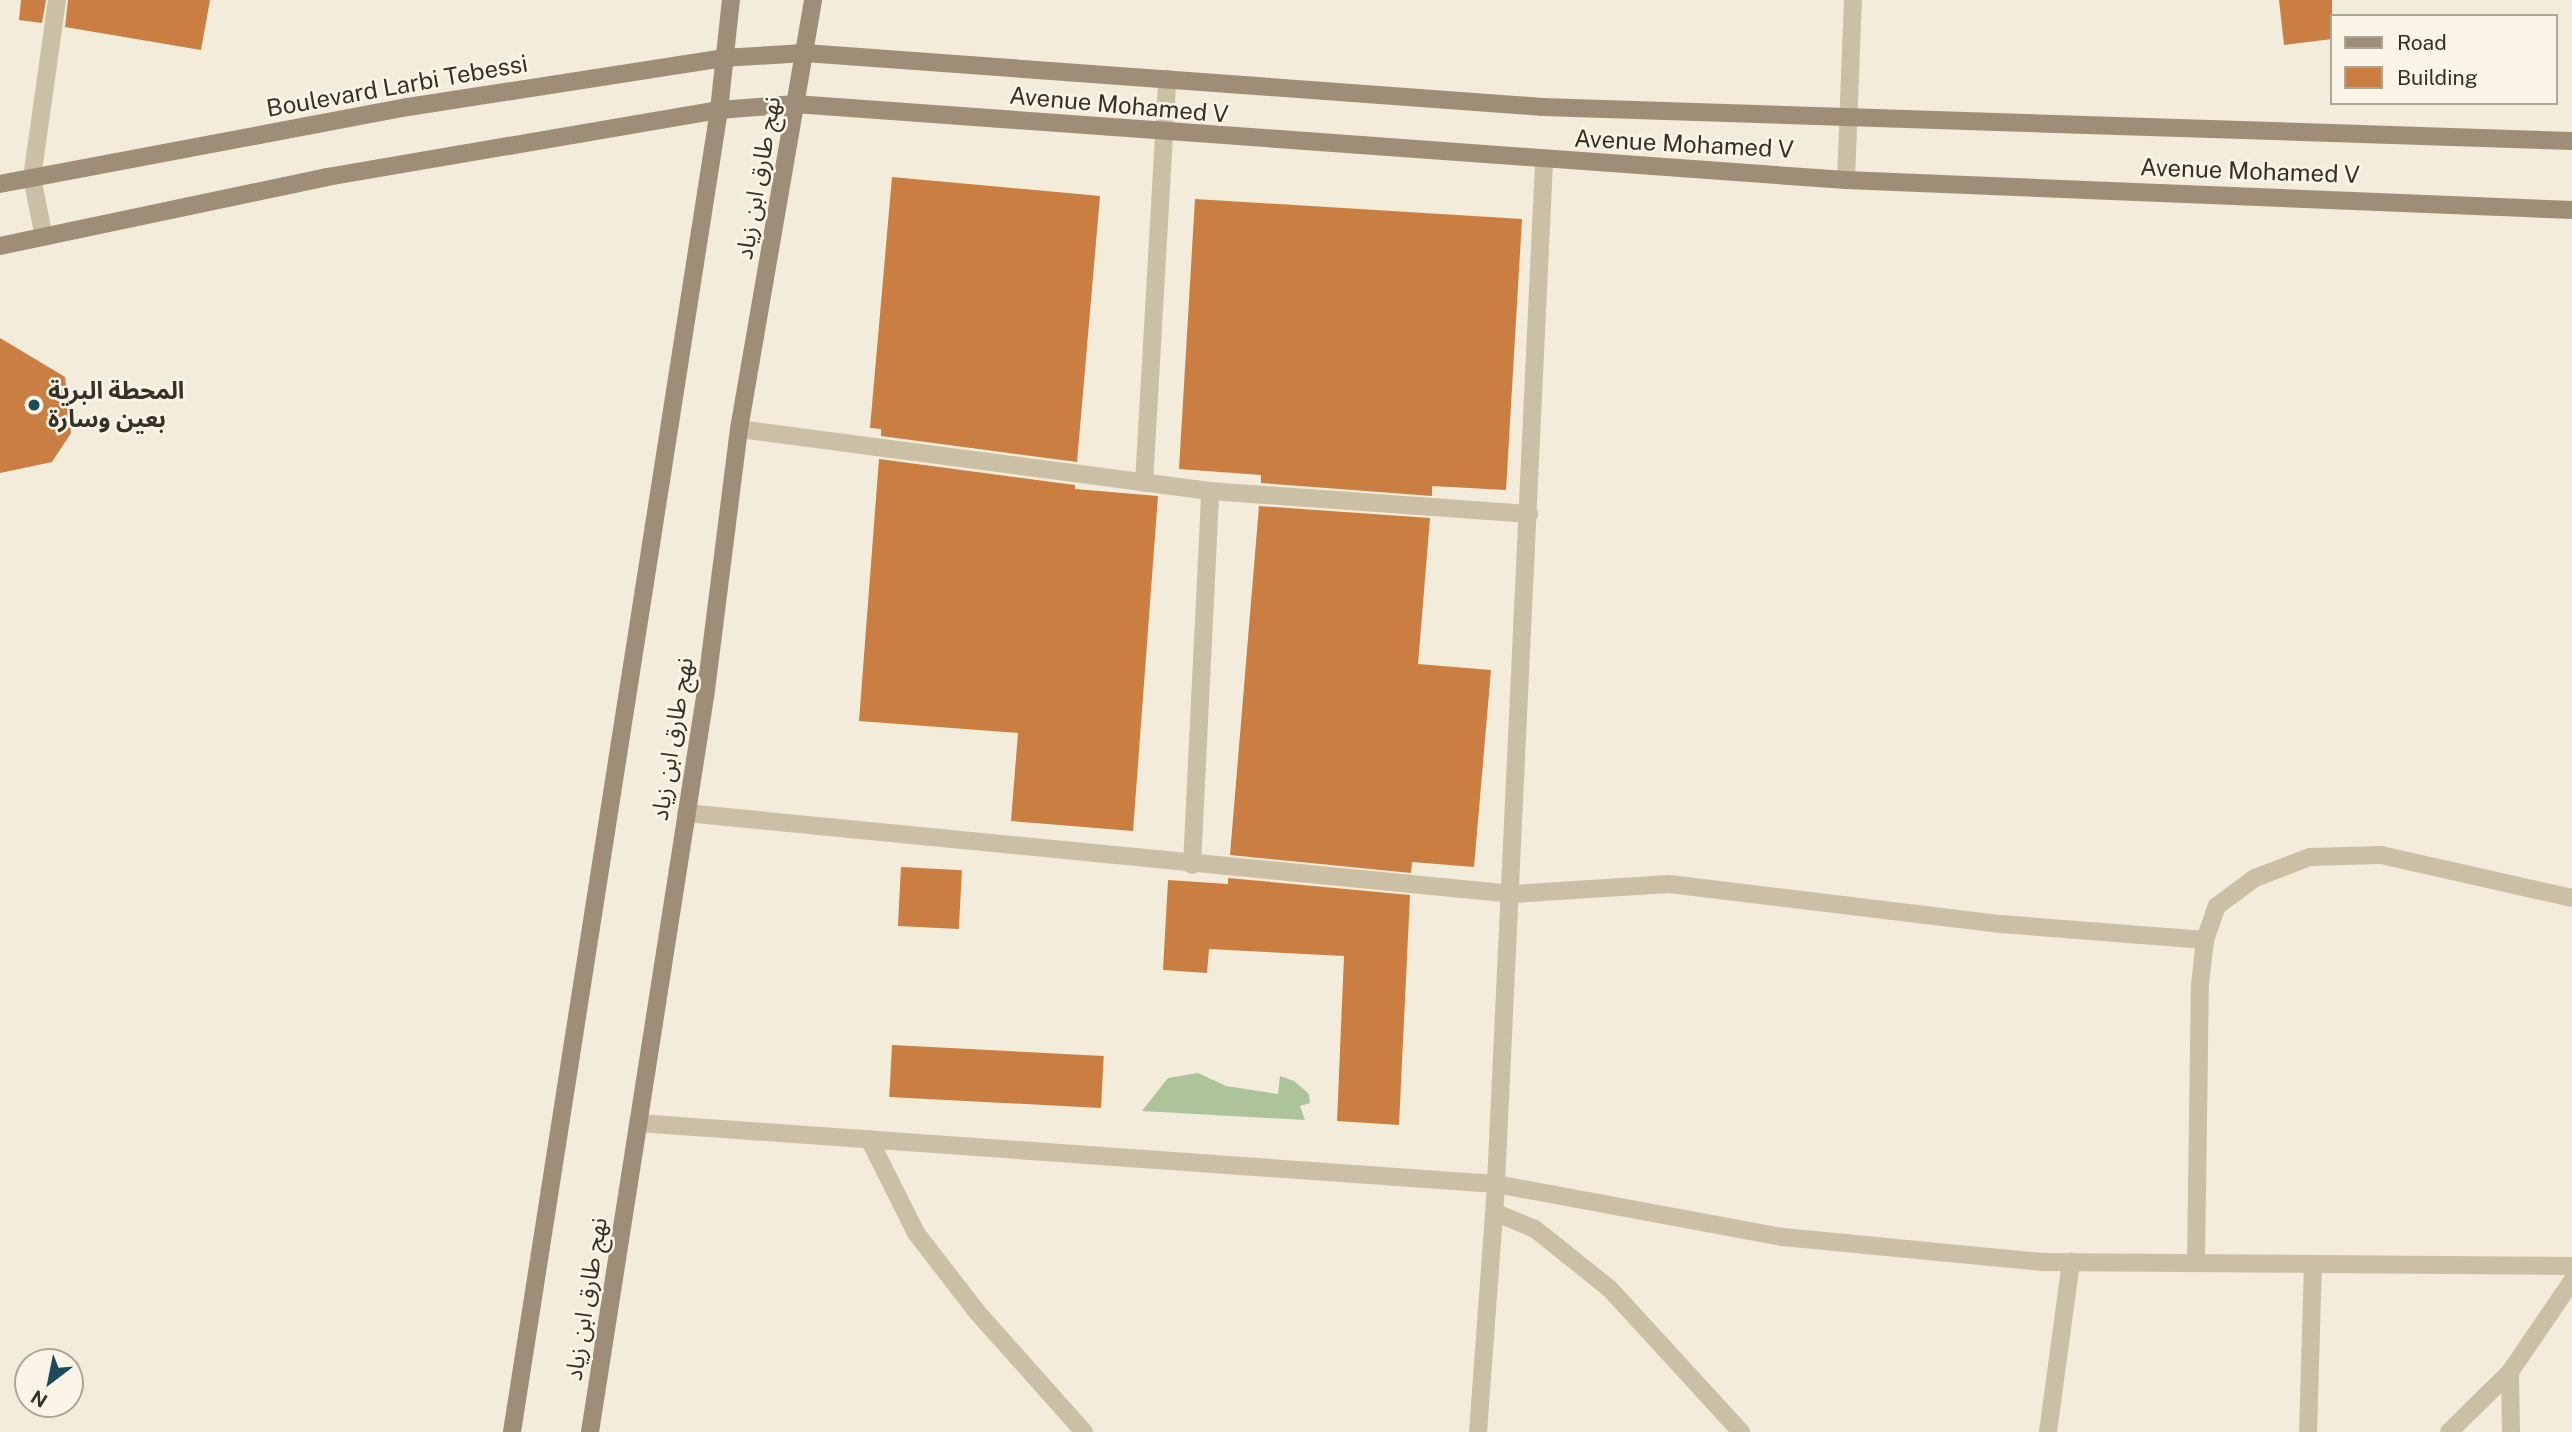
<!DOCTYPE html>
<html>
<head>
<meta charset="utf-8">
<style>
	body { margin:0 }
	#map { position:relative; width:2572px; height:1432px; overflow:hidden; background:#f3ecdb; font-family:"Public Sans","Noto Sans Arabic",sans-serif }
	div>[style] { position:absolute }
	.green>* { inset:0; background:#adc39a }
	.building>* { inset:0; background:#cb7e41; transform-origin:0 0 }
	.street>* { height:18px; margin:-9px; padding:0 9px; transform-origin:9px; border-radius:9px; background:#cbbfa6 }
	.secondary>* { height:18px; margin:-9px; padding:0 9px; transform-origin:9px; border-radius:9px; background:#9f8e77 }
	.dots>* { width:19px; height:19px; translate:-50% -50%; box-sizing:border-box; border:4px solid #faf5e7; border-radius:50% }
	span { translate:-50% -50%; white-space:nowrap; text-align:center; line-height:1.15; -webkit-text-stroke:5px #faf5e7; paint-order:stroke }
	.street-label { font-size:24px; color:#373027 }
	.poi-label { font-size:24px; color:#373027; font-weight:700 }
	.left { translate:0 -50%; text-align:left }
	.legend { position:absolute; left:2330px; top:14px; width:228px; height:91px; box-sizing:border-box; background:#faf5e7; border:2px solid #aca69a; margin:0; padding:9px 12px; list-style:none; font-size:21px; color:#373027 }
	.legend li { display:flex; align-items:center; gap:14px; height:35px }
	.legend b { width:35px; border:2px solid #aca69a }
	.north { position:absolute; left:14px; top:1348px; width:70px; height:70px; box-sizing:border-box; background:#faf5e7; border:2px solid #aca69a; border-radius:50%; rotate:212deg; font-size:19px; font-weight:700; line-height:28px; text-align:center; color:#373027 }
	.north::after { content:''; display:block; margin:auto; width:24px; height:32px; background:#1b4a5b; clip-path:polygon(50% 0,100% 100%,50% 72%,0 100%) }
</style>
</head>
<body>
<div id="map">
	<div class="green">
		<i style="clip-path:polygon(1198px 1073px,1226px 1086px,1278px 1094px,1280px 1076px,1294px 1081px,1309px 1094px,1310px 1103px,1300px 1106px,1305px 1120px,1142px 1111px,1168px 1078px)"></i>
	</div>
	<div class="building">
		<i style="clip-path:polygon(21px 0,46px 0,42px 23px,19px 20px)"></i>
		<i style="clip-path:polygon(68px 0,210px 0,201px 50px,65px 27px)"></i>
		<i style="clip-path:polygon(2279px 0,2332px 0,2332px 39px,2284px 45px)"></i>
		<i style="clip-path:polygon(892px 177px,1100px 196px,1077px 462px,881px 436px,881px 429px,870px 428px)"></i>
		<i style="clip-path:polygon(1195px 199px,1522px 219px,1506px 490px,1432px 486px,1432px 496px,1261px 483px,1261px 475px,1179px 469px)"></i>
		<i style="clip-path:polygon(0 338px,65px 377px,71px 433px,52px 462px,0 473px)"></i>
		<i style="clip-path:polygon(879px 459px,1075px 485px,1075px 489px,1158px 496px,1133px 831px,1011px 821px,1018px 733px,859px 721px)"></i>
		<i style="clip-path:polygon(1259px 506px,1430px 518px,1418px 664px,1491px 670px,1474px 867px,1412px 862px,1411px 873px,1230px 855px)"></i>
		<i style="left:901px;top:867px;width:61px;height:59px;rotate:3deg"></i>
		<i style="clip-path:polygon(1228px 878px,1410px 895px,1399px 1125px,1337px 1121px,1344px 956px,1209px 949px,1207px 973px,1163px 970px,1168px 880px,1228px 884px)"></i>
		<i style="left:892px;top:1045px;width:212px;height:52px;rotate:3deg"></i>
	</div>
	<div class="street">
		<i style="left:1846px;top:180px;width:180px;rotate:-87.8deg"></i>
		<i style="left:44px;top:237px;width:60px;rotate:-101.5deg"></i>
		<i style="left:32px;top:178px;width:180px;rotate:-82deg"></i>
		<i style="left:739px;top:429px;width:475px;rotate:7.5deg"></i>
		<i style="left:1210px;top:491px;width:320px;rotate:4.1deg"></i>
		<i style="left:1144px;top:483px;width:405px;rotate:-86.7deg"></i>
		<i style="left:686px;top:813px;width:831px;rotate:5.59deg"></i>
		<i style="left:1513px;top:894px;width:156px;rotate:-3.7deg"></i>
		<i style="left:1669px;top:884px;width:334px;rotate:6.9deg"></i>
		<i style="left:2001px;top:924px;width:205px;rotate:4.5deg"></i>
		<i style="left:1192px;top:865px;width:374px;rotate:-87.2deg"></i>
		<i style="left:638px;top:1123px;width:860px;rotate:4.07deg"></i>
		<i style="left:1496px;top:1184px;width:1024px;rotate:-87.31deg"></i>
		<i style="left:869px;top:1139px;width:105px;rotate:63.4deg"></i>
		<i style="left:916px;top:1233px;width:100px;rotate:52.3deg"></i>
		<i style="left:977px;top:1312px;width:161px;rotate:48.3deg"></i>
		<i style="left:1494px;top:1212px;width:44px;rotate:22.5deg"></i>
		<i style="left:1535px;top:1229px;width:96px;rotate:38.7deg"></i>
		<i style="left:1610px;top:1289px;width:194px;rotate:47.5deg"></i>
		<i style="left:2196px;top:1262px;width:277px;rotate:-89.2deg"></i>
		<i style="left:2200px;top:985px;width:45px;rotate:-83.7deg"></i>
		<i style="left:2205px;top:940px;width:36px;rotate:-71deg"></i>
		<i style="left:2217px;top:906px;width:47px;rotate:-36.4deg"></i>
		<i style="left:2255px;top:878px;width:59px;rotate:-20.9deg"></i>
		<i style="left:2310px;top:857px;width:71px;rotate:-1.6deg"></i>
		<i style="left:2381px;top:855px;width:196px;rotate:12.7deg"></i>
		<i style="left:1478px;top:1432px;width:249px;rotate:-85.8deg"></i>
		<i style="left:1496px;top:1184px;width:292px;rotate:10.5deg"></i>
		<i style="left:1783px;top:1237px;width:259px;rotate:5.5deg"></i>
		<i style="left:2041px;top:1262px;width:531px;rotate:0.43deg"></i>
		<i style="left:2048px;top:1432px;width:172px;rotate:-82.3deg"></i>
		<i style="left:2308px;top:1432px;width:167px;rotate:-88.3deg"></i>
		<i style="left:2449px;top:1432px;width:86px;rotate:-44.5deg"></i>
		<i style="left:2511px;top:1432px;width:60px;rotate:-91deg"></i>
		<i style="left:2510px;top:1372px;width:110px;rotate:-55.7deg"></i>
	</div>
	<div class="secondary">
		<i style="left:0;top:184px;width:415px;rotate:-10.7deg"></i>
		<i style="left:408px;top:107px;width:319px;rotate:-8.8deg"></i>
		<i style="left:723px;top:58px;width:82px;rotate:-3.5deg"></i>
		<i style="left:805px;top:53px;width:740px;rotate:4.18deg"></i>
		<i style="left:1543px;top:107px;width:1030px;rotate:1.89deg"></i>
		<i style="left:0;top:246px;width:334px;rotate:-11.9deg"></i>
		<i style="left:327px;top:177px;width:398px;rotate:-9.7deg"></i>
		<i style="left:719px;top:110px;width:76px;rotate:-4.5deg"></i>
		<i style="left:795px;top:104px;width:1054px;rotate:4.14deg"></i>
		<i style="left:1846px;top:180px;width:727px;rotate:2.37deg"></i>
		<i style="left:512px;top:1432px;width:1338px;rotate:-81.1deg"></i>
		<i style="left:719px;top:110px;width:111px;rotate:-83.8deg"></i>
		<i style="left:590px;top:1432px;width:751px;rotate:-81.11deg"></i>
		<i style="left:706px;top:690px;width:263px;rotate:-82.8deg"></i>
		<i style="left:739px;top:429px;width:435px;rotate:-80.2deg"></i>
	</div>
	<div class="dots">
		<i style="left:34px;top:405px;background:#1b4a5b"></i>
	</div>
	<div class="street-label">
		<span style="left:397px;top:86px;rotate:-10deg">Boulevard Larbi Tebessi</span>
		<span style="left:1119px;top:105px;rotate:5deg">Avenue Mohamed V</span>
		<span style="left:1684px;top:144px;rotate:3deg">Avenue Mohamed V</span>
		<span style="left:2250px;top:171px;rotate:2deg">Avenue Mohamed V</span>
		<span style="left:758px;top:178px;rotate:-80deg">نهج طارق ابن زياد</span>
		<span style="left:672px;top:739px;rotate:-81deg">نهج طارق ابن زياد</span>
		<span style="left:586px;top:1299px;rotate:-81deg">نهج طارق ابن زياد</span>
	</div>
	<div class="poi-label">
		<span class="left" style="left:48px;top:405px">المحطة البرية<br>بعين وسارة</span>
	</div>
	<ul class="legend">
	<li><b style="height:9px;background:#9f8e77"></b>Road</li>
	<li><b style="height:19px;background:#cb7e41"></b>Building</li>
	</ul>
	<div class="north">N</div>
</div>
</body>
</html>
